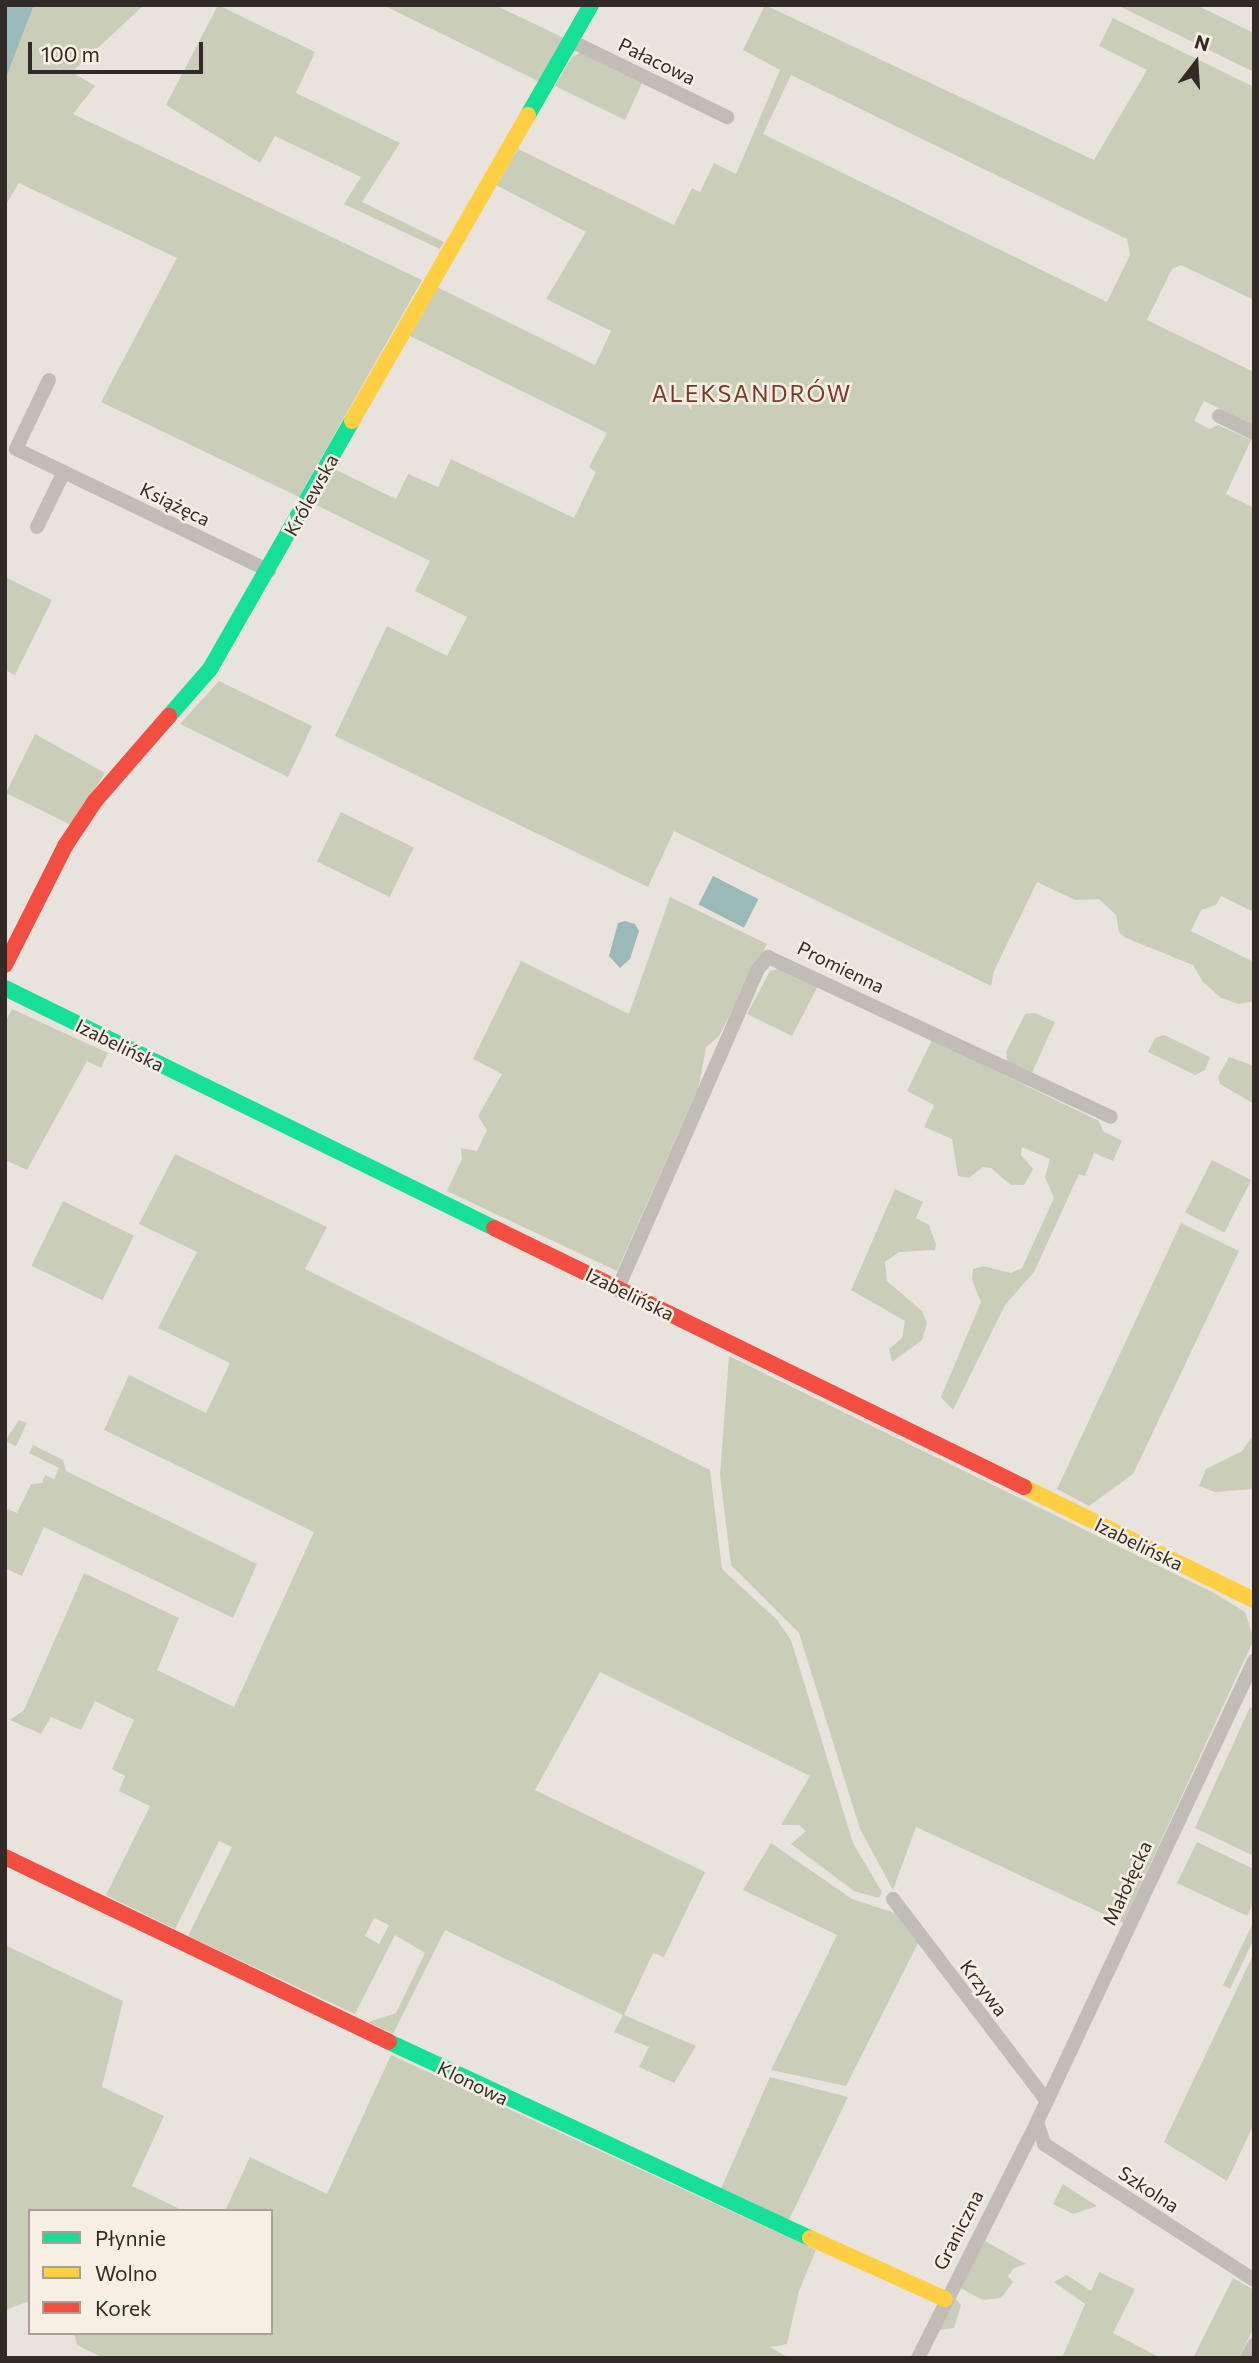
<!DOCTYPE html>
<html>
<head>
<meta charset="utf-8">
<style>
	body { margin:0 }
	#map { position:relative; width:1259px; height:2363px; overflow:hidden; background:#e9e3dd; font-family:Commissioner,sans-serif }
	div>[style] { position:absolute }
	.green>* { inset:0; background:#caceb8; transform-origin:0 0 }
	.water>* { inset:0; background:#9bb9b9; transform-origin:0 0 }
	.street>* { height:14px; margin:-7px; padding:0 7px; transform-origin:7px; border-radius:7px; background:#c2bcb7 }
	.fast>* { height:16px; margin:-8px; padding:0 8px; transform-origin:8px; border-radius:8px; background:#16e098 }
	.slow>* { height:16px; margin:-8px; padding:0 8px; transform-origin:8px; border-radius:8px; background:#ffcf43 }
	.jam>* { height:16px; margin:-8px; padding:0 8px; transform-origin:8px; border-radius:8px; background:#f24e42 }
	span { translate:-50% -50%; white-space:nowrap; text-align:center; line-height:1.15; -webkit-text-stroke:5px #f7eee4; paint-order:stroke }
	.street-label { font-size:19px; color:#322a26 }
	.quarter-label { font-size:23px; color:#7a3a26; letter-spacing:2px }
	.frame { position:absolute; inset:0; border:7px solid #322a26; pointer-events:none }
	.legend { position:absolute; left:28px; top:2209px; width:245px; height:126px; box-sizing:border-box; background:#f7eee4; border:2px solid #a8a098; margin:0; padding:9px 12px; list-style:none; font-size:21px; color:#322a26 }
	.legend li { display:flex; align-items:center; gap:14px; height:35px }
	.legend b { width:35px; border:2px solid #a8a098 }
	.north { position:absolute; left:1161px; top:28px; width:70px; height:70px; -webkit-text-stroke:5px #f7eee4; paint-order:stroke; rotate:17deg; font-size:19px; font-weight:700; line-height:28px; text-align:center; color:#322a26 }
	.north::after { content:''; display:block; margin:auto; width:24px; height:32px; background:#322a26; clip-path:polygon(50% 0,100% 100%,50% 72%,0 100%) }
	.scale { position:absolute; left:28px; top:42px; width:175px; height:32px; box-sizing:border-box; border:4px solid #322a26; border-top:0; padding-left:9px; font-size:21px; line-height:24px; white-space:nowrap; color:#322a26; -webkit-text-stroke:5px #f7eee4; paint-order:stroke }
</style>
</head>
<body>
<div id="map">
	<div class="green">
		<i style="clip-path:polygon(34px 5px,144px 5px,72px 72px,95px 86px,73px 114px,422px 280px,299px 497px,101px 402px,177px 258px,19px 183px,5px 206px,5px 80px)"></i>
		<i style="clip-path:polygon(218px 5px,315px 52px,296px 93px,400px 143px,362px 202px,444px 242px,440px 249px,344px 204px,361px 177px,275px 136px,260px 163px,166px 105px)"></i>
		<i style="clip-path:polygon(383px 5px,495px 5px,564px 38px,540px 82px)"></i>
		<i style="clip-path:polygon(evenodd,765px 5px,1094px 160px,1147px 70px,1099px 46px,1113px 18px,1254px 87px,1254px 300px,1181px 265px,1172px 269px,1147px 320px,1254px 372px,1254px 426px,1204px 401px,1194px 421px,1210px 429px,1218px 425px,1251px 440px,1226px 494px,1254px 508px,1254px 912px,1221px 896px,1216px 905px,1201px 910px,1191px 931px,1254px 962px,1254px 1001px,1239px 1004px,1221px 998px,1203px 982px,1193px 965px,1126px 938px,1119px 932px,1116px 915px,1099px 899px,1075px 900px,1037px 882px,994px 971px,991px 986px,674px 831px,648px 887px,335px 736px,387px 626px,447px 656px,467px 617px,415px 591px,430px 561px,316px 505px,334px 469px,396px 499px,408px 474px,438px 487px,451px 459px,574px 518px,596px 472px,589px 467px,607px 433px,408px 335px,437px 287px,595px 365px,611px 331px,546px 299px,586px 232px,496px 185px,518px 149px,674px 225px,692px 188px,700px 192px,714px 163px,736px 174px,752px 137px,780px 70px,743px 50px,765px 5px,791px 75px,1127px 239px,1130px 255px,1107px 302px,763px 134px,791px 75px)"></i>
		<i style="clip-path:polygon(1117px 5px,1196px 5px,1254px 33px,1254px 72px)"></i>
		<i style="clip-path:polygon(580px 53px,642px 83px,625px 120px,555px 86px,572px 57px)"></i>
		<i style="clip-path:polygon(5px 577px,52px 600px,15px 675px,5px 670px)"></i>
		<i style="clip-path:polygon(219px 681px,312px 726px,288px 777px,180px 724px)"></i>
		<i style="clip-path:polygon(35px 734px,105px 773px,71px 825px,6px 793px)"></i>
		<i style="left:341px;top:812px;width:81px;height:55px;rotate:26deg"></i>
		<i style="clip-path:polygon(670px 897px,767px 944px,719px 1036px,706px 1047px,699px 1086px,617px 1271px,447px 1191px,462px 1159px,461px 1148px,477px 1151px,487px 1130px,478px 1116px,502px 1074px,473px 1059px,521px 961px,629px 1014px)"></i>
		<i style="clip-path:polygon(781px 968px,818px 986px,792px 1036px,747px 1014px,770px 971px)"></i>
		<i style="clip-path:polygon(12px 1009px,108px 1053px,101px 1068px,87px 1061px,27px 1170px,5px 1160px,5px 1023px)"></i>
		<i style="clip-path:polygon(1035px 1013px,1055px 1022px,1032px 1073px,1007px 1061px,1006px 1052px,1025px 1014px)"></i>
		<i style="clip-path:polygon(1164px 1035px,1210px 1057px,1205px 1070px,1195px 1075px,1148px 1052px,1155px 1038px)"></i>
		<i style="clip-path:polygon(932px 1040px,1099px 1121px,1103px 1131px,1122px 1141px,1113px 1161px,1094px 1153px,1085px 1176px,1079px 1174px,1034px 1272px,1005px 1305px,953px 1410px,941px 1397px,981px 1302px,972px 1280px,973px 1269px,983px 1266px,1011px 1273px,1022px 1268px,1054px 1198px,1045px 1177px,1050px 1159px,1022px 1147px,1021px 1155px,1033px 1169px,1024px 1185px,1011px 1185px,991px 1168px,983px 1167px,969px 1178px,958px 1176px,952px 1139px,924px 1127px,934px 1105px,907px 1091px)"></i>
		<i style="clip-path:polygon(1229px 1057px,1254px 1066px,1254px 1104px,1220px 1084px,1218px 1077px)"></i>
		<i style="clip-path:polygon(evenodd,175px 1154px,327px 1227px,305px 1269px,710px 1470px,722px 1569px,777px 1620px,791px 1640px,853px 1843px,882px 1892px,879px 1898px,854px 1891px,791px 1844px,806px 1831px,799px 1825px,781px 1825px,810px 1776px,600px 1672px,535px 1790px,705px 1872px,664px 1957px,653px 1953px,624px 2015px,696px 2046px,674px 2083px,639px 2067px,649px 2047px,614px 2032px,623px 2015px,445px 1930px,393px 2034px,368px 2022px,396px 2013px,425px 1953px,395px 1935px,355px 2014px,188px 1936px,232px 1847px,219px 1841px,175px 1929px,106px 1895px,150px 1806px,119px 1791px,125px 1776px,112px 1769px,134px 1720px,95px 1701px,81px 1730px,51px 1717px,41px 1734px,10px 1720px,24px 1710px,84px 1573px,179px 1618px,157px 1670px,234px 1707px,314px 1532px,104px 1430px,129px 1375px,206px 1413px,230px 1363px,158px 1328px,197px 1252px,139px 1224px,175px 1154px,374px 1918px,389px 1925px,379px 1944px,365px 1936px,374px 1918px)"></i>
		<i style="left:1212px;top:1160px;width:44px;height:59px;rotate:27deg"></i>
		<i style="clip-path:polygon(895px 1189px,923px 1202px,916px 1218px,929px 1225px,936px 1244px,935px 1250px,899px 1252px,885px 1262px,887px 1281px,922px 1311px,927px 1323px,922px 1340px,892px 1362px,889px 1349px,902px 1338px,905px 1321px,851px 1290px)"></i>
		<i style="left:63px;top:1201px;width:79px;height:72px;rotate:26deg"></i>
		<i style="clip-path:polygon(1181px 1223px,1239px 1251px,1133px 1474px,1089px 1506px,1057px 1489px)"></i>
		<i style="clip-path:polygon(729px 1356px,1214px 1593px,1245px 1612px,1254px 1639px,1123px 1923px,916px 1827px,893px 1890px,860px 1829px,799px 1633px,731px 1565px,720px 1475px)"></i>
		<i style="clip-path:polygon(19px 1420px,27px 1423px,16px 1446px,5px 1441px)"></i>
		<i style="clip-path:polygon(1254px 1434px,1254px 1489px,1215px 1492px,1199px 1486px,1206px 1469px,1242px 1451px)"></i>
		<i style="clip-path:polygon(33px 1445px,63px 1460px,66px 1471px,257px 1564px,233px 1618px,44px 1527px,22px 1576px,5px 1568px,5px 1508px,17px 1513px,31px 1484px,42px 1483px,45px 1475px,54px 1479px,59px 1468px,29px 1453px)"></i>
		<i style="clip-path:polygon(1250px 1707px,1254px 1710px,1254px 1856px,1195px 1828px)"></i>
		<i style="clip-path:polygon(1197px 1842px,1254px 1869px,1254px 1902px,1247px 1916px,1177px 1883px)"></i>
		<i style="clip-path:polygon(771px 1843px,852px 1899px,898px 1914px,919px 1941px,846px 2086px,771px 2070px,837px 1935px,743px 1890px)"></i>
		<i style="clip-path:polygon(1254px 1921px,1254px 1939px,1230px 1989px,1223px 1985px)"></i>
		<i style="clip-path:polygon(5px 1945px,123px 2001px,102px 2087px,164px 2116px,132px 2186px,184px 2211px,30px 2211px,30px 2301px,5px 2310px)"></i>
		<i style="clip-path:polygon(1254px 1953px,1254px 2124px,1227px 2181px,1164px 2142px)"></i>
		<i style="clip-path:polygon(391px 2055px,816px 2250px,799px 2291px,787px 2344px,770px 2347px,789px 2358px,103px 2358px,77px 2345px,74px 2333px,271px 2333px,271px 2211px,225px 2211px,250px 2157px,327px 2194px)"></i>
		<i style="clip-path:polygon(770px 2077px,848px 2097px,788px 2222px,720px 2191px)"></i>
		<i style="clip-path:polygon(1063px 2184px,1097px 2206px,1073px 2214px,1053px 2204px)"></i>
		<i style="clip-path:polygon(985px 2241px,1026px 2264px,1014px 2268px,1008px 2276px,1013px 2282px,1001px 2298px,983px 2300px,958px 2287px)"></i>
		<i style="clip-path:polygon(1099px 2272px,1135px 2289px,1113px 2333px,1161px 2358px,1062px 2358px,1085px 2304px,1054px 2282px,1067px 2275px,1091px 2291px)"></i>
		<i style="clip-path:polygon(1233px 2278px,1254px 2290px,1254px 2327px,1239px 2358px,1193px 2358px)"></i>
		<i style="clip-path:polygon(954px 2297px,961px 2305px,954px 2328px,938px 2330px)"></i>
	</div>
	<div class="water">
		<i style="clip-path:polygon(5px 5px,34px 5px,5px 80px)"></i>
		<i style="left:713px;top:876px;width:51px;height:32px;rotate:27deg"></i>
		<i style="clip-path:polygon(625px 921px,635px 924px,639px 931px,630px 959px,620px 968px,609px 956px,618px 923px)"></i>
	</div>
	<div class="street">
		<i style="left:571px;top:41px;width:174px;rotate:26deg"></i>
		<i style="left:49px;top:380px;width:76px;rotate:115.6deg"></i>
		<i style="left:16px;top:449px;width:281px;rotate:25.7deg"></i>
		<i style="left:1219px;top:416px;width:39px;rotate:26deg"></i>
		<i style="left:37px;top:527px;width:61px;rotate:-63.9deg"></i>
		<i style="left:618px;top:1288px;width:348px;rotate:-66.3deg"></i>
		<i style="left:758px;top:969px;width:16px;rotate:-50deg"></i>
		<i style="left:768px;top:957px;width:378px;rotate:25deg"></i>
		<i style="left:893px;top:1899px;width:253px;rotate:52.7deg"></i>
		<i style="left:1037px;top:2122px;width:23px;rotate:72deg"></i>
		<i style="left:1044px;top:2144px;width:250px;rotate:32.9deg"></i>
		<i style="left:918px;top:2358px;width:264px;rotate:-63.2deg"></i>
		<i style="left:1037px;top:2122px;width:510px;rotate:-64.79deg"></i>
		<i style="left:1247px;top:2358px;width:15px;rotate:-62deg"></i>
	</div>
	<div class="fast">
		<i style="left:528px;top:115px;width:127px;rotate:-60.2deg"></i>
		<i style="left:169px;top:716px;width:62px;rotate:-48.9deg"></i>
		<i style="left:210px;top:669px;width:286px;rotate:-60.2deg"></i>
		<i style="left:5px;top:988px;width:545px;rotate:26.14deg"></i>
		<i style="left:389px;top:2042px;width:464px;rotate:25deg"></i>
	</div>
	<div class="slow">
		<i style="left:352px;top:421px;width:353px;rotate:-60.1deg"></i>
		<i style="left:1024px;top:1487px;width:256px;rotate:26.2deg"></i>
		<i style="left:810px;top:2238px;width:148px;rotate:24.3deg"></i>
	</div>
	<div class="jam">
		<i style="left:5px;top:965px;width:133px;rotate:-63.2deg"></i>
		<i style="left:65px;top:846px;width:54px;rotate:-56.3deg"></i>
		<i style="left:95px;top:801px;width:113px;rotate:-49deg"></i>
		<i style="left:494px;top:1228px;width:590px;rotate:26.04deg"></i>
		<i style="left:5px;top:1857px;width:426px;rotate:25.7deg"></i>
	</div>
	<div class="street-label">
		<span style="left:657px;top:61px;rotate:26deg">Pałacowa</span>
		<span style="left:311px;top:495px;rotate:-61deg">Królewska</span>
		<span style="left:175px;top:504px;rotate:26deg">Książęca</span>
		<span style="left:841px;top:967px;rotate:26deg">Promienna</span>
		<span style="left:120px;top:1045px;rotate:26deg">Izabelińska</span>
		<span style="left:630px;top:1294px;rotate:26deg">Izabelińska</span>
		<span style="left:1139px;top:1544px;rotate:26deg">Izabelińska</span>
		<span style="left:1127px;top:1883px;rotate:-65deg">Małołęcka</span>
		<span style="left:984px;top:1988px;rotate:53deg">Krzywa</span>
		<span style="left:473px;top:2083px;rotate:26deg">Klonowa</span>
		<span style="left:1149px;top:2189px;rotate:33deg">Szkolna</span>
		<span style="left:958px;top:2230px;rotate:-63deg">Graniczna</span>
	</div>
	<div class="quarter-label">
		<span style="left:752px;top:393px">ALEKSANDRÓW</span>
	</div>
	<div class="frame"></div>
	<ul class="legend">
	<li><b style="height:9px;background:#16e098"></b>Płynnie</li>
	<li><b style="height:9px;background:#ffcf43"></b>Wolno</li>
	<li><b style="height:9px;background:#f24e42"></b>Korek</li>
	</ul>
	<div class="north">N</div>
	<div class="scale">100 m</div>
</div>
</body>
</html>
